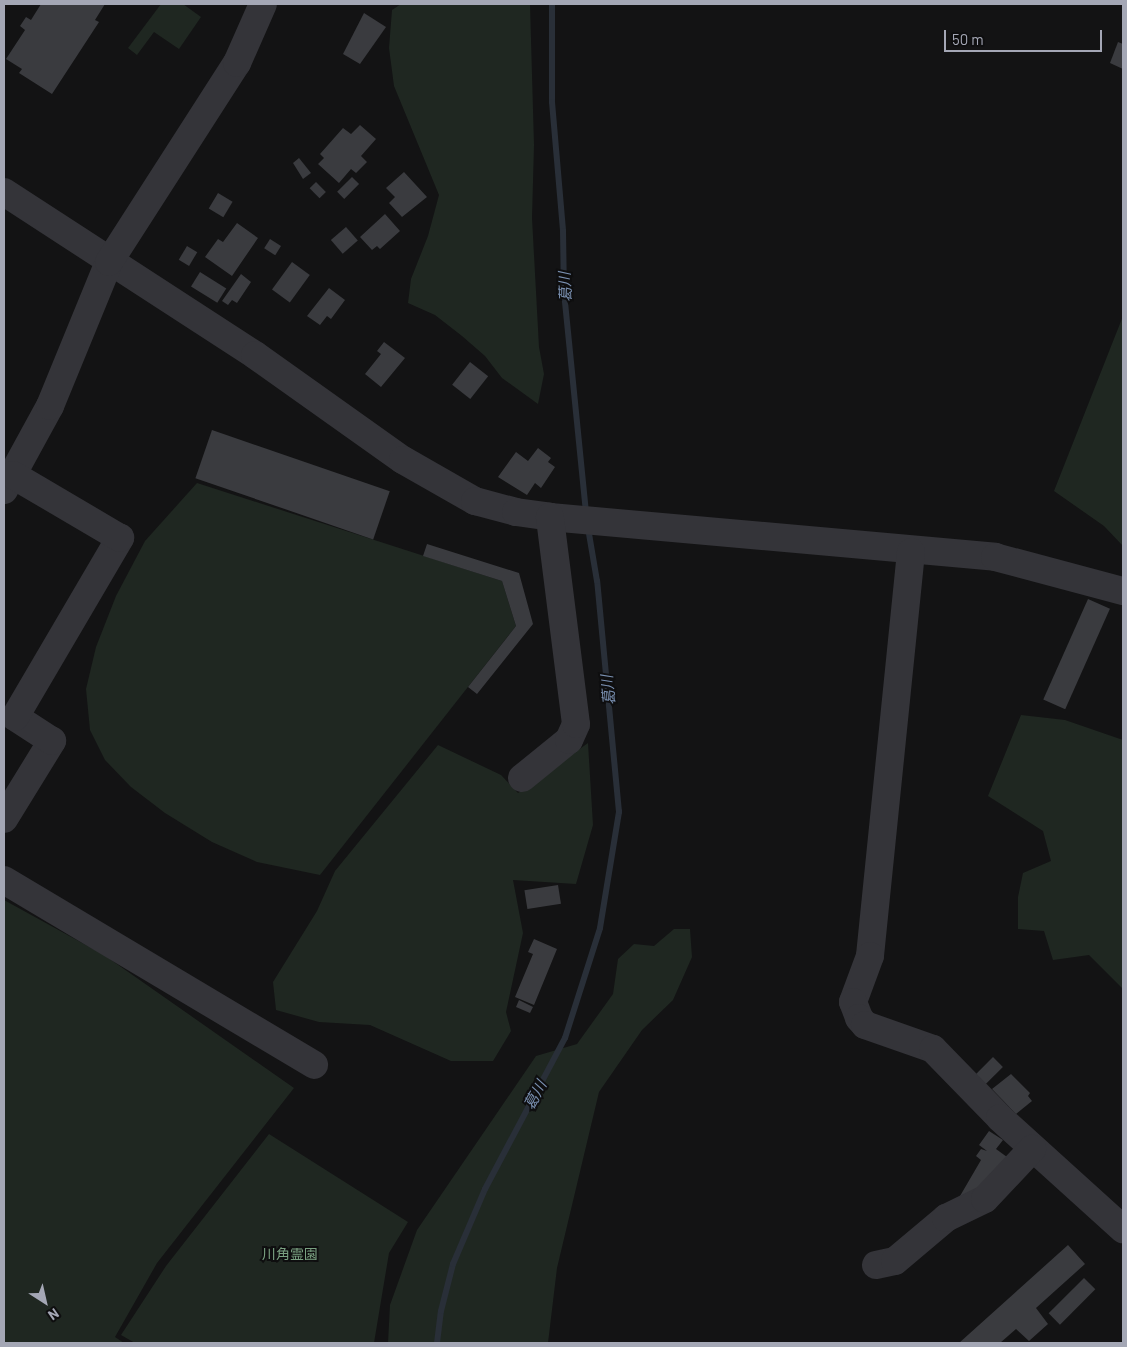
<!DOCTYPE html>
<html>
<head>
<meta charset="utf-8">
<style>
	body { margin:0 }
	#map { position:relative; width:1127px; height:1347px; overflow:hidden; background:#131314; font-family:Barlow,"Noto Sans JP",sans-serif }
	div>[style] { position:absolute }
	.green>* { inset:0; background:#1f2721 }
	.stream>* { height:6px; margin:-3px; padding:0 3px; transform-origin:3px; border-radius:3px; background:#292f38 }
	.building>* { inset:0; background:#3a3b3f; transform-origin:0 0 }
	.minor>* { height:28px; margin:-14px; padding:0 14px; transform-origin:14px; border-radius:14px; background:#343439 }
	span { translate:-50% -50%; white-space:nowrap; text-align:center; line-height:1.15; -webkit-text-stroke:4px #0e0e0f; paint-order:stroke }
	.park-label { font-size:14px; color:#7aa181 }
	.water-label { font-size:15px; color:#7a90b1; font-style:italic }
	.frame { position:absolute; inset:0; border:5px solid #a4a7b5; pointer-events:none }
	.north { position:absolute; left:20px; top:1277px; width:50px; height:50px; -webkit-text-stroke:4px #0e0e0f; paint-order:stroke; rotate:145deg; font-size:14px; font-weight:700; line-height:20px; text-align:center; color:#a4a7b5 }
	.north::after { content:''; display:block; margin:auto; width:18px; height:22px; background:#a4a7b5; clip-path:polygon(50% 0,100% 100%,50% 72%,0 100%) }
	.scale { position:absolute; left:944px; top:30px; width:158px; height:22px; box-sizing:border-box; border:2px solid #a4a7b5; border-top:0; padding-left:6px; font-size:15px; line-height:18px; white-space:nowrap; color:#a4a7b5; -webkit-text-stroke:4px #0e0e0f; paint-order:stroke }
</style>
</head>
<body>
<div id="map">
	<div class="green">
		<i style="clip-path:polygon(161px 4px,183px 4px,201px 17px,179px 49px,154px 32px,137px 55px,128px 48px)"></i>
		<i style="clip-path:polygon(401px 4px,530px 4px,534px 145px,532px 218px,539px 347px,544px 374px,538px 404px,502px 378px,485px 356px,462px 336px,435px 315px,408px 303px,411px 279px,428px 236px,439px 195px,394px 86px,389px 48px,392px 10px)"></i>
		<i style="clip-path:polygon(1123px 316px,1123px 546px,1104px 526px,1054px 491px)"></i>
		<i style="clip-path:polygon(197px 483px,502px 581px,516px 626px,320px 875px,257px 862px,212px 842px,165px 813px,131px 787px,105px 760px,90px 730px,86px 689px,96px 647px,116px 596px,145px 541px)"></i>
		<i style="clip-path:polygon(1021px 715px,1065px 720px,1123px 740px,1123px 989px,1089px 955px,1053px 960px,1044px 931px,1018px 929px,1018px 897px,1023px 873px,1051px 861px,1043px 831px,988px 796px)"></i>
		<i style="clip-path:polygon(588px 743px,593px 825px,576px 884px,513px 880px,523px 933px,506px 1012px,511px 1031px,493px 1061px,451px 1061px,370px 1025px,319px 1022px,276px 1010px,273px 982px,317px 911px,335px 871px,438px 745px,501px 775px,518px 793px)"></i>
		<i style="clip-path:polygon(4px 900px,104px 955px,294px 1088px,157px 1263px,115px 1337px,124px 1343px,4px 1343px)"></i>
		<i style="clip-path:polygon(674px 929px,690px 929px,692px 957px,673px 1000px,642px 1030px,599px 1092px,557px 1268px,548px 1343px,388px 1343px,390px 1305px,417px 1230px,536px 1056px,577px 1044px,613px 994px,618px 959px,634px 944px,654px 946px)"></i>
		<i style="clip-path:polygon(269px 1134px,408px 1222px,389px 1253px,374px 1343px,135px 1343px,121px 1335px,166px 1266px)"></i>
	</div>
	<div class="stream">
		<i style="left:552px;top:4px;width:98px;rotate:90deg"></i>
		<i style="left:552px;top:102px;width:129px;rotate:85.1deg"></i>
		<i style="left:563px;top:231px;width:61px;rotate:89.1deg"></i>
		<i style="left:564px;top:292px;width:222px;rotate:84.3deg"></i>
		<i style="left:437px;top:1343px;width:32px;rotate:-83deg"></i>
		<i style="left:441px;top:1311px;width:49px;rotate:-75.7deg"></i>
		<i style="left:453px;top:1264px;width:82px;rotate:-66.9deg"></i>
		<i style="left:485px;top:1189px;width:171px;rotate:-62.1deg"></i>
		<i style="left:565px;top:1038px;width:115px;rotate:-72.3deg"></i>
		<i style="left:600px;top:928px;width:118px;rotate:-80.7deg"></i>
		<i style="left:619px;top:812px;width:232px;rotate:-95.4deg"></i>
		<i style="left:597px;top:581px;width:54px;rotate:-99.6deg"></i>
	</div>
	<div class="building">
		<i style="clip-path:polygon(41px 4px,105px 4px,95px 20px,99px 22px,52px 94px,19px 73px,22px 69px,6px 59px,25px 30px,20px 26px,26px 17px,31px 20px)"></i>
		<i style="clip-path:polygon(364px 13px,386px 27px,360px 64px,343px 54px)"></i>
		<i style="clip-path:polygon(1118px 42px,1123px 44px,1123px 69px,1110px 63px)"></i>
		<i style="clip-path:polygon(360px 125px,376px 139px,361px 156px,367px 162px,356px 173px,351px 169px,339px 183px,318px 164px,324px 158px,320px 154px,343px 128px,351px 134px)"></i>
		<i style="clip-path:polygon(299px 158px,311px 173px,303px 179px,293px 163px)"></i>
		<i style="clip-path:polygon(404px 172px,427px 197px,402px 217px,389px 203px,395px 197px,386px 188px)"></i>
		<i style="left:352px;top:177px;width:10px;height:21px;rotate:45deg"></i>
		<i style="left:316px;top:182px;width:14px;height:9px;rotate:45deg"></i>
		<i style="left:218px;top:193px;width:17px;height:18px;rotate:31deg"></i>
		<i style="clip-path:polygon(385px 214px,400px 231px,380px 249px,377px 246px,372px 250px,360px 237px)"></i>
		<i style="clip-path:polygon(237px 223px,258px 238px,232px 276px,205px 257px,218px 239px,223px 242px)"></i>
		<i style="left:346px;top:227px;width:18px;height:20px;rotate:49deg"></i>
		<i style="left:270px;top:239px;width:13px;height:11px;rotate:32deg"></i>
		<i style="left:187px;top:246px;width:12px;height:16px;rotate:31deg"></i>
		<i style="left:292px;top:262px;width:22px;height:34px;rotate:36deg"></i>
		<i style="left:200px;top:272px;width:31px;height:17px;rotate:32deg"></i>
		<i style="clip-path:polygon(241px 274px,251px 282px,237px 303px,232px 300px,228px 305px,222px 301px)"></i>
		<i style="clip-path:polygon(329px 288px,345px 300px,331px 319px,327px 316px,320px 325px,307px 316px)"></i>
		<i style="clip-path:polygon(384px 342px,405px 358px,381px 387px,365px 374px,381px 354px,377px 351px)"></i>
		<i style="left:470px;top:362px;width:23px;height:29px;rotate:38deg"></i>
		<i style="left:212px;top:430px;width:188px;height:51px;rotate:19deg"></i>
		<i style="clip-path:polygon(538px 448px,551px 458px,548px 462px,555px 467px,541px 488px,535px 483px,527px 495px,498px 477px,516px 452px,528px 461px)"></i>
		<i style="clip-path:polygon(427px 544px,519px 573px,533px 624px,477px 694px,468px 687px,516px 626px,502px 581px,423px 556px)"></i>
		<i style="left:1088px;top:599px;width:24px;height:110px;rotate:24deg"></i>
		<i style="left:558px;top:885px;width:19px;height:34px;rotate:81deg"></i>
		<i style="clip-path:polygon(534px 939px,557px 949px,534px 1005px,515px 997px,533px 954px,528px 952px)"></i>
		<i style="clip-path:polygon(519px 1000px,533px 1007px,530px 1013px,516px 1007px)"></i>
		<i style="left:993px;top:1057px;width:14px;height:26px;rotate:45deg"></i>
		<i style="clip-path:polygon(1011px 1074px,1030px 1093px,1028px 1096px,1032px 1101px,1016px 1114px,992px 1089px)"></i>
		<i style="clip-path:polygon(989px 1131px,1003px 1140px,996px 1149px,1007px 1157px,969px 1202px,960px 1196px,981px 1160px,976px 1156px,981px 1149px,987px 1151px,979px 1145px)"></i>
		<i style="clip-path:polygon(1068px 1245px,1085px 1264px,1036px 1308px,1048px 1324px,1029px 1341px,1016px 1329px,1000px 1343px,959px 1343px)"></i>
		<i style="left:1084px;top:1278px;width:16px;height:50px;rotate:45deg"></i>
	</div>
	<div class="minor">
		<i style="left:4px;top:192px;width:299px;rotate:33deg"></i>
		<i style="left:255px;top:355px;width:181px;rotate:35.4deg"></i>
		<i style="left:403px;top:460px;width:83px;rotate:29.7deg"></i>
		<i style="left:475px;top:501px;width:42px;rotate:15deg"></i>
		<i style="left:516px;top:512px;width:34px;rotate:8deg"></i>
		<i style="left:550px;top:517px;width:447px;rotate:5.1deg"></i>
		<i style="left:995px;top:557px;width:132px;rotate:14.9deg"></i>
		<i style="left:4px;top:490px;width:96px;rotate:-61.3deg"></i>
		<i style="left:50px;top:406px;width:156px;rotate:-67.7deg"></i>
		<i style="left:109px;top:262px;width:237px;rotate:-57.3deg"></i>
		<i style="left:237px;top:63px;width:64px;rotate:-66.2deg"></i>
		<i style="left:911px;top:552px;width:406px;rotate:95.8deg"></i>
		<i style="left:870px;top:956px;width:49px;rotate:110.3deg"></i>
		<i style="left:853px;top:1002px;width:17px;rotate:69deg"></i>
		<i style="left:859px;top:1018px;width:9px;rotate:49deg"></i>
		<i style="left:865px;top:1025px;width:72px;rotate:19.4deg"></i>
		<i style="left:933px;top:1049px;width:96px;rotate:45.8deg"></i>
		<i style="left:1000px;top:1118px;width:166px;rotate:42.1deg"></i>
		<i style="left:522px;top:778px;width:60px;rotate:-39deg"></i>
		<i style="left:569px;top:740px;width:17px;rotate:-66deg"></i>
		<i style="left:576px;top:724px;width:209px;rotate:-97.2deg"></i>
		<i style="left:4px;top:819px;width:92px;rotate:-58.4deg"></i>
		<i style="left:52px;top:741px;width:44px;rotate:-147deg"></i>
		<i style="left:15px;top:717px;width:208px;rotate:-59.6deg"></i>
		<i style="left:120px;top:538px;width:124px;rotate:-149.5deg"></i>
		<i style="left:4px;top:880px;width:361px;rotate:30.8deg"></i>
		<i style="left:876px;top:1265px;width:19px;rotate:-12deg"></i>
		<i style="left:895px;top:1261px;width:67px;rotate:-40.1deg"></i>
		<i style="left:946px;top:1218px;width:43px;rotate:-26deg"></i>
		<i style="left:985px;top:1199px;width:69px;rotate:-46.8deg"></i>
	</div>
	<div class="park-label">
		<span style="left:290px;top:1254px">川角霊園</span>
	</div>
	<div class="water-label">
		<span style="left:565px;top:287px;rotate:-92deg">葛川</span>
		<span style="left:608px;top:690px;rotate:-95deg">葛川</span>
		<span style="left:535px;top:1095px;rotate:-62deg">葛川</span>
	</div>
	<div class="frame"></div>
	<div class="north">N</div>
	<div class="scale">50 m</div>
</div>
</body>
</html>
